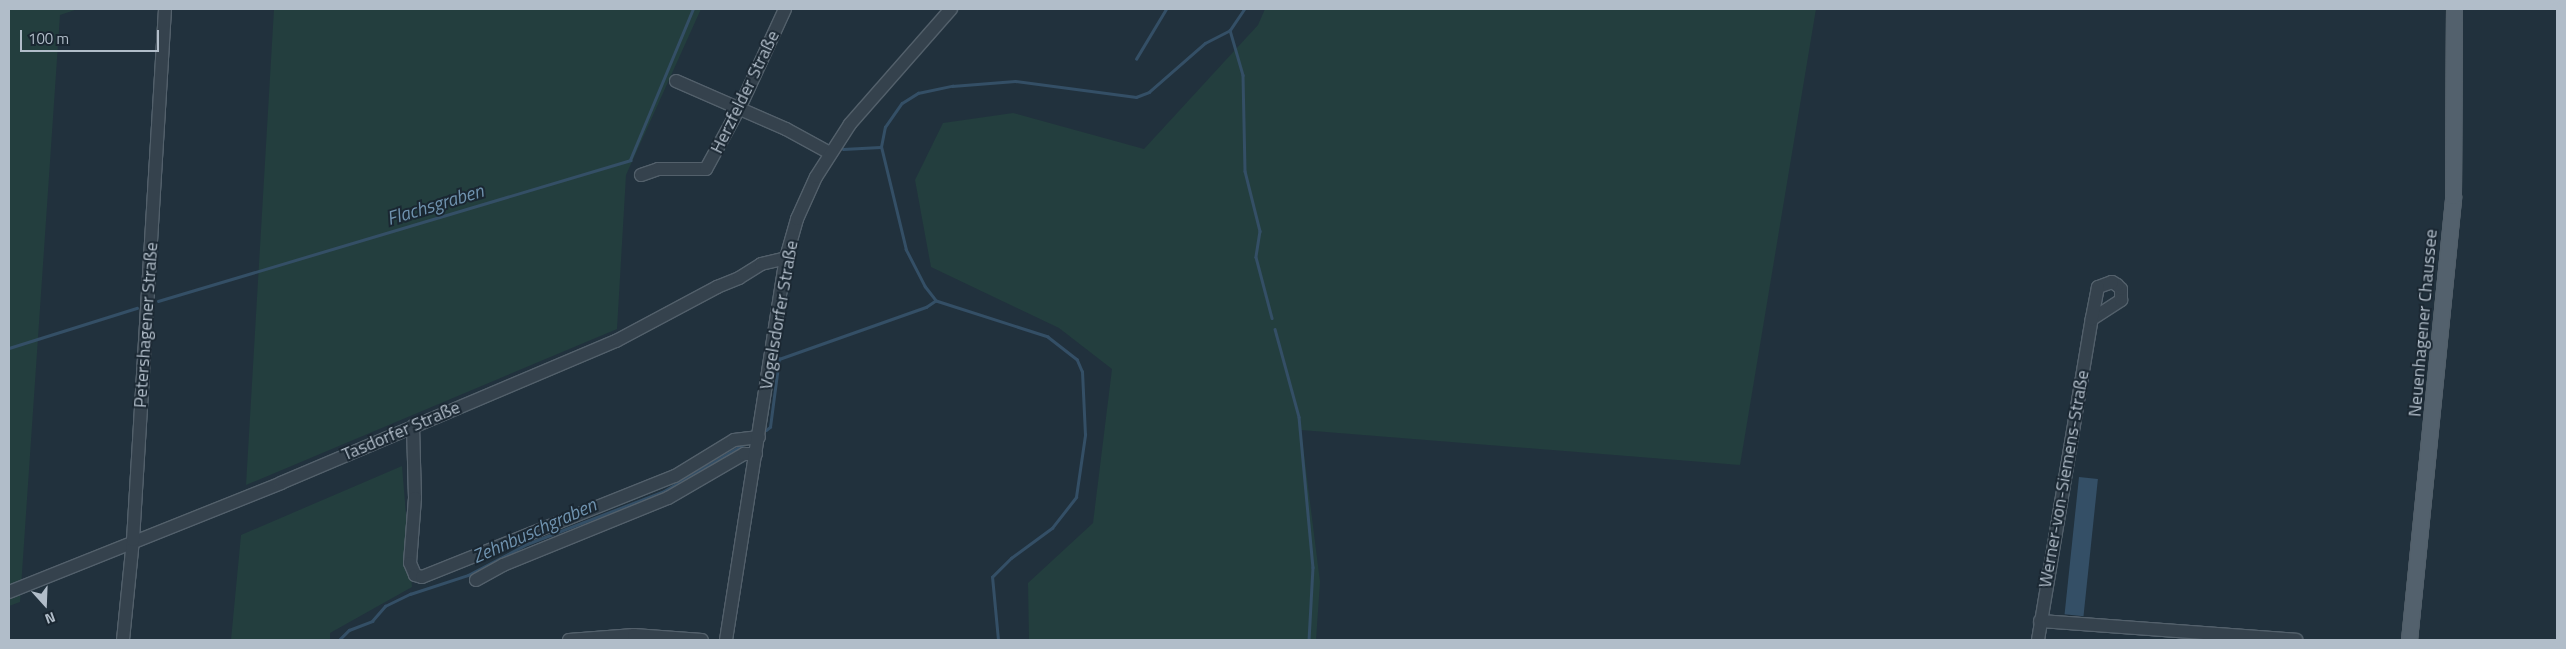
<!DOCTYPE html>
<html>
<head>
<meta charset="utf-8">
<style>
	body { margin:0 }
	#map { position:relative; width:2566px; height:649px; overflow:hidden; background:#21313d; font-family:"Titillium Web",sans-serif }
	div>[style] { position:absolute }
	.green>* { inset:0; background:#233e3e }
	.water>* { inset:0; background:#344f66; transform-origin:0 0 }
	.stream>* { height:2.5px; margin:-1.25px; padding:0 1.25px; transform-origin:1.25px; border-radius:1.25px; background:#344f66 }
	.roads { filter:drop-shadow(1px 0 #53606b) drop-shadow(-1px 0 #53606b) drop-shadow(0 1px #53606b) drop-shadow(0 -1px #53606b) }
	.minor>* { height:12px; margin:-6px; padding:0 6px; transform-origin:6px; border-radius:6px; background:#35424d }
	.major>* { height:15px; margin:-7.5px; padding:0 7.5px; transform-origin:7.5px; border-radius:7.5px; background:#53616d }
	span { translate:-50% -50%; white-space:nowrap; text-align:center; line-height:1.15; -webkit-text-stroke:4px #1a2732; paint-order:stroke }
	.street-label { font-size:18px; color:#b1bdc9 }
	.water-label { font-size:19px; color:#6f92ae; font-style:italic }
	.frame { position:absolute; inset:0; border:10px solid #b1bdc9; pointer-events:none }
	.north { position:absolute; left:20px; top:579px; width:50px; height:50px; -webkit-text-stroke:4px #1a2732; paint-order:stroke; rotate:160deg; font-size:14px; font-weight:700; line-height:20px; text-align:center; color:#b1bdc9 }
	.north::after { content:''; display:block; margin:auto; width:18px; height:22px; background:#b1bdc9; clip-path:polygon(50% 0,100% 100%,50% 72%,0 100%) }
	.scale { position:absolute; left:20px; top:30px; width:139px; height:22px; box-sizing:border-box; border:2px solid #b1bdc9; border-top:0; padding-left:6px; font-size:15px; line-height:18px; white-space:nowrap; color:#b1bdc9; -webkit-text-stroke:4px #1a2732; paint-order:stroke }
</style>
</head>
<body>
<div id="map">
	<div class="green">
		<i style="clip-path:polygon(9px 9px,78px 9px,60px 15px,20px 602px,9px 606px)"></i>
		<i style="clip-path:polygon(274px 9px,701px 9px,626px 175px,617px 329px,246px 485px)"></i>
		<i style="clip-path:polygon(1265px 9px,1816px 9px,1740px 465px,1301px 430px,1320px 582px,1316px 640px,1029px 640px,1028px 583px,1093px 523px,1112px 369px,1059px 328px,931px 267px,915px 180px,943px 123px,1013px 113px,1144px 149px,1258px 25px)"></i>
		<i style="clip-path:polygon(402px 466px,412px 587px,330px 633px,330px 640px,231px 640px,241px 535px)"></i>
	</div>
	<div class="water">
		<i style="left:2079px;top:477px;width:19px;height:138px;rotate:6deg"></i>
	</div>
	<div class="stream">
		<i style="left:1230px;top:30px;width:47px;rotate:73.9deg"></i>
		<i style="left:1243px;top:75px;width:96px;rotate:88.8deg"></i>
		<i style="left:1245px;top:171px;width:62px;rotate:76deg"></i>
		<i style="left:1260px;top:231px;width:26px;rotate:99deg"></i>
		<i style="left:1256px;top:257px;width:63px;rotate:75.3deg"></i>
		<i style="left:1136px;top:59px;width:58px;rotate:-59deg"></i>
		<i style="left:843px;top:149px;width:37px;rotate:-3deg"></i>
		<i style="left:158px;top:301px;width:493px;rotate:-16.6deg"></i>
		<i style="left:630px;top:160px;width:164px;rotate:-67.4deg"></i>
		<i style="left:1275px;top:329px;width:91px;rotate:74.7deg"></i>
		<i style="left:1299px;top:417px;width:151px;rotate:84.7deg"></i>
		<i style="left:1313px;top:567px;width:73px;rotate:93.1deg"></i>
		<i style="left:9px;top:348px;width:134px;rotate:-17.4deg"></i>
		<i style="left:766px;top:430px;width:5px;rotate:-37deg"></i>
		<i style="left:770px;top:427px;width:69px;rotate:-82.5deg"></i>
		<i style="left:779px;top:359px;width:156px;rotate:-19.5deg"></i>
		<i style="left:926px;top:307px;width:11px;rotate:-34deg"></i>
		<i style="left:339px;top:640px;width:14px;rotate:-45deg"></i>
		<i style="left:349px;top:630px;width:25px;rotate:-21deg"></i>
		<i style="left:372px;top:621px;width:20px;rotate:-49deg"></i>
		<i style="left:385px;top:606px;width:28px;rotate:-26deg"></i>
		<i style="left:410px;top:594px;width:61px;rotate:-18.1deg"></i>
		<i style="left:468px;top:575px;width:67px;rotate:-27.7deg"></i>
		<i style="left:527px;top:544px;width:147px;rotate:-21.1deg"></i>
		<i style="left:664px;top:491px;width:91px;rotate:-30.5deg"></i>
		<i style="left:998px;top:640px;width:63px;rotate:-95.4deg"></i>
		<i style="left:992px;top:577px;width:27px;rotate:-45deg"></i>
		<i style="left:1011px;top:558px;width:51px;rotate:-36.2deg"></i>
		<i style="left:1052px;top:528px;width:39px;rotate:-52deg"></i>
		<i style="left:1076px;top:497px;width:63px;rotate:-81.7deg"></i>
		<i style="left:1085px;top:435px;width:63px;rotate:-92.7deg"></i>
		<i style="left:1082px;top:372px;width:13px;rotate:-113deg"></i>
		<i style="left:1077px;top:360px;width:37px;rotate:-142deg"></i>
		<i style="left:1048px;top:337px;width:118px;rotate:-162.2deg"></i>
		<i style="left:936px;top:301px;width:18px;rotate:-128deg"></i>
		<i style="left:925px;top:287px;width:42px;rotate:-117.2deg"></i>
		<i style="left:906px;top:250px;width:106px;rotate:-103.6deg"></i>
		<i style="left:881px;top:147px;width:20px;rotate:-79deg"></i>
		<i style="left:885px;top:127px;width:29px;rotate:-55deg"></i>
		<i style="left:902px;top:103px;width:19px;rotate:-32deg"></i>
		<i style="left:918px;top:93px;width:35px;rotate:-12deg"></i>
		<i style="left:952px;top:86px;width:63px;rotate:-4.5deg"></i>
		<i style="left:1015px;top:81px;width:122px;rotate:7.5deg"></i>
		<i style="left:1136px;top:97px;width:14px;rotate:-21deg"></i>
		<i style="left:1149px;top:92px;width:74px;rotate:-41.2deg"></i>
		<i style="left:1205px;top:43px;width:28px;rotate:-27deg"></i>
		<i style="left:1230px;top:30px;width:25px;rotate:-56deg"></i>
	</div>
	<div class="roads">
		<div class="minor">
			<i style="left:676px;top:81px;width:120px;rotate:23.6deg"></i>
			<i style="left:786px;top:129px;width:50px;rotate:28.6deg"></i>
			<i style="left:641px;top:175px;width:18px;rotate:-19deg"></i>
			<i style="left:658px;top:169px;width:48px"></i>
			<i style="left:706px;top:169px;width:71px;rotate:-61.3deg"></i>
			<i style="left:740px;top:107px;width:108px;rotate:-65.3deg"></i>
			<i style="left:413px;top:426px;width:72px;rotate:88.4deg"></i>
			<i style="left:415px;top:498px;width:65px;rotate:94.4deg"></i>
			<i style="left:410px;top:563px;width:13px;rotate:67deg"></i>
			<i style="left:415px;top:575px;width:7px;rotate:16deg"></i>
			<i style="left:422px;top:577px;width:272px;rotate:-21.8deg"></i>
			<i style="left:675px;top:476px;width:69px;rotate:-31.4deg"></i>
			<i style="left:734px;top:440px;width:25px;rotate:-7deg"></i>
			<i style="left:476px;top:580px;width:31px;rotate:-29deg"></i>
			<i style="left:503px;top:565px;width:178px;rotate:-22.1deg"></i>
			<i style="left:668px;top:498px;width:88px;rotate:-30.1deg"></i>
			<i style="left:744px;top:454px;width:12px"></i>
			<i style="left:9px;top:592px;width:293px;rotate:-21.8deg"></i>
			<i style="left:281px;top:483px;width:364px;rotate:-23deg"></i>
			<i style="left:616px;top:341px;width:115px;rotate:-28.1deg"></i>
			<i style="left:717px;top:287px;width:24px;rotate:-22deg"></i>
			<i style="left:739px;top:278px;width:26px;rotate:-32deg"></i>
			<i style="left:761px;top:264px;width:26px;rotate:-13deg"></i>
			<i style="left:2040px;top:621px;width:257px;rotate:4.2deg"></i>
			<i style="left:123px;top:640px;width:100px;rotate:-84.3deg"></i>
			<i style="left:133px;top:540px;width:532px;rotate:-86.55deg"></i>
			<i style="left:569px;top:640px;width:65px;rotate:-4.4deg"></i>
			<i style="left:634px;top:635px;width:68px;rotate:4.2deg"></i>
			<i style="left:726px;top:640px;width:387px;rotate:-81.1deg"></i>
			<i style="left:786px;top:258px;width:41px;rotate:-74.2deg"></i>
			<i style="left:797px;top:219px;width:46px;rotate:-65.7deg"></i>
			<i style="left:816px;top:177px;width:63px;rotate:-57.3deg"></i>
			<i style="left:850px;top:124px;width:153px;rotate:-48.7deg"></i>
			<i style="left:2038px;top:640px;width:326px;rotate:-80.5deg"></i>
			<i style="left:2092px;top:319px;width:35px;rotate:-33deg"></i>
			<i style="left:2121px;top:300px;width:11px;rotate:-90deg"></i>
			<i style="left:2121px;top:289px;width:6px;rotate:-135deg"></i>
			<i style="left:2117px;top:285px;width:6px;rotate:-149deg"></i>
			<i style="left:2112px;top:282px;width:15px;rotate:160deg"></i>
			<i style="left:2098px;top:287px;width:33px;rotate:101deg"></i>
		</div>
		<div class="major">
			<i style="left:2409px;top:640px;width:446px;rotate:-84.3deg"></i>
			<i style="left:2453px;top:196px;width:187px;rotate:-89.7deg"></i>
		</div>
	</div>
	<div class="street-label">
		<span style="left:745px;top:92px;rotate:-64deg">Herzfelder Straße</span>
		<span style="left:779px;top:315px;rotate:-80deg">Vogelsdorfer Straße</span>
		<span style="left:2423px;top:323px;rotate:-85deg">Neuenhagener Chaussee</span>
		<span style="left:146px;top:325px;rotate:-86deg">Petershagener Straße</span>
		<span style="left:401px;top:431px;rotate:-23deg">Tasdorfer Straße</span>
		<span style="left:2064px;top:479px;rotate:-80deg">Werner-von-Siemens-Straße</span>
	</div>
	<div class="water-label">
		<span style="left:435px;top:204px;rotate:-17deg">Flachsgraben</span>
		<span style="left:534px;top:530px;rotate:-24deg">Zehnbuschgraben</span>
	</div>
	<div class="frame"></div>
	<div class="north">N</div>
	<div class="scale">100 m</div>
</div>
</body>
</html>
